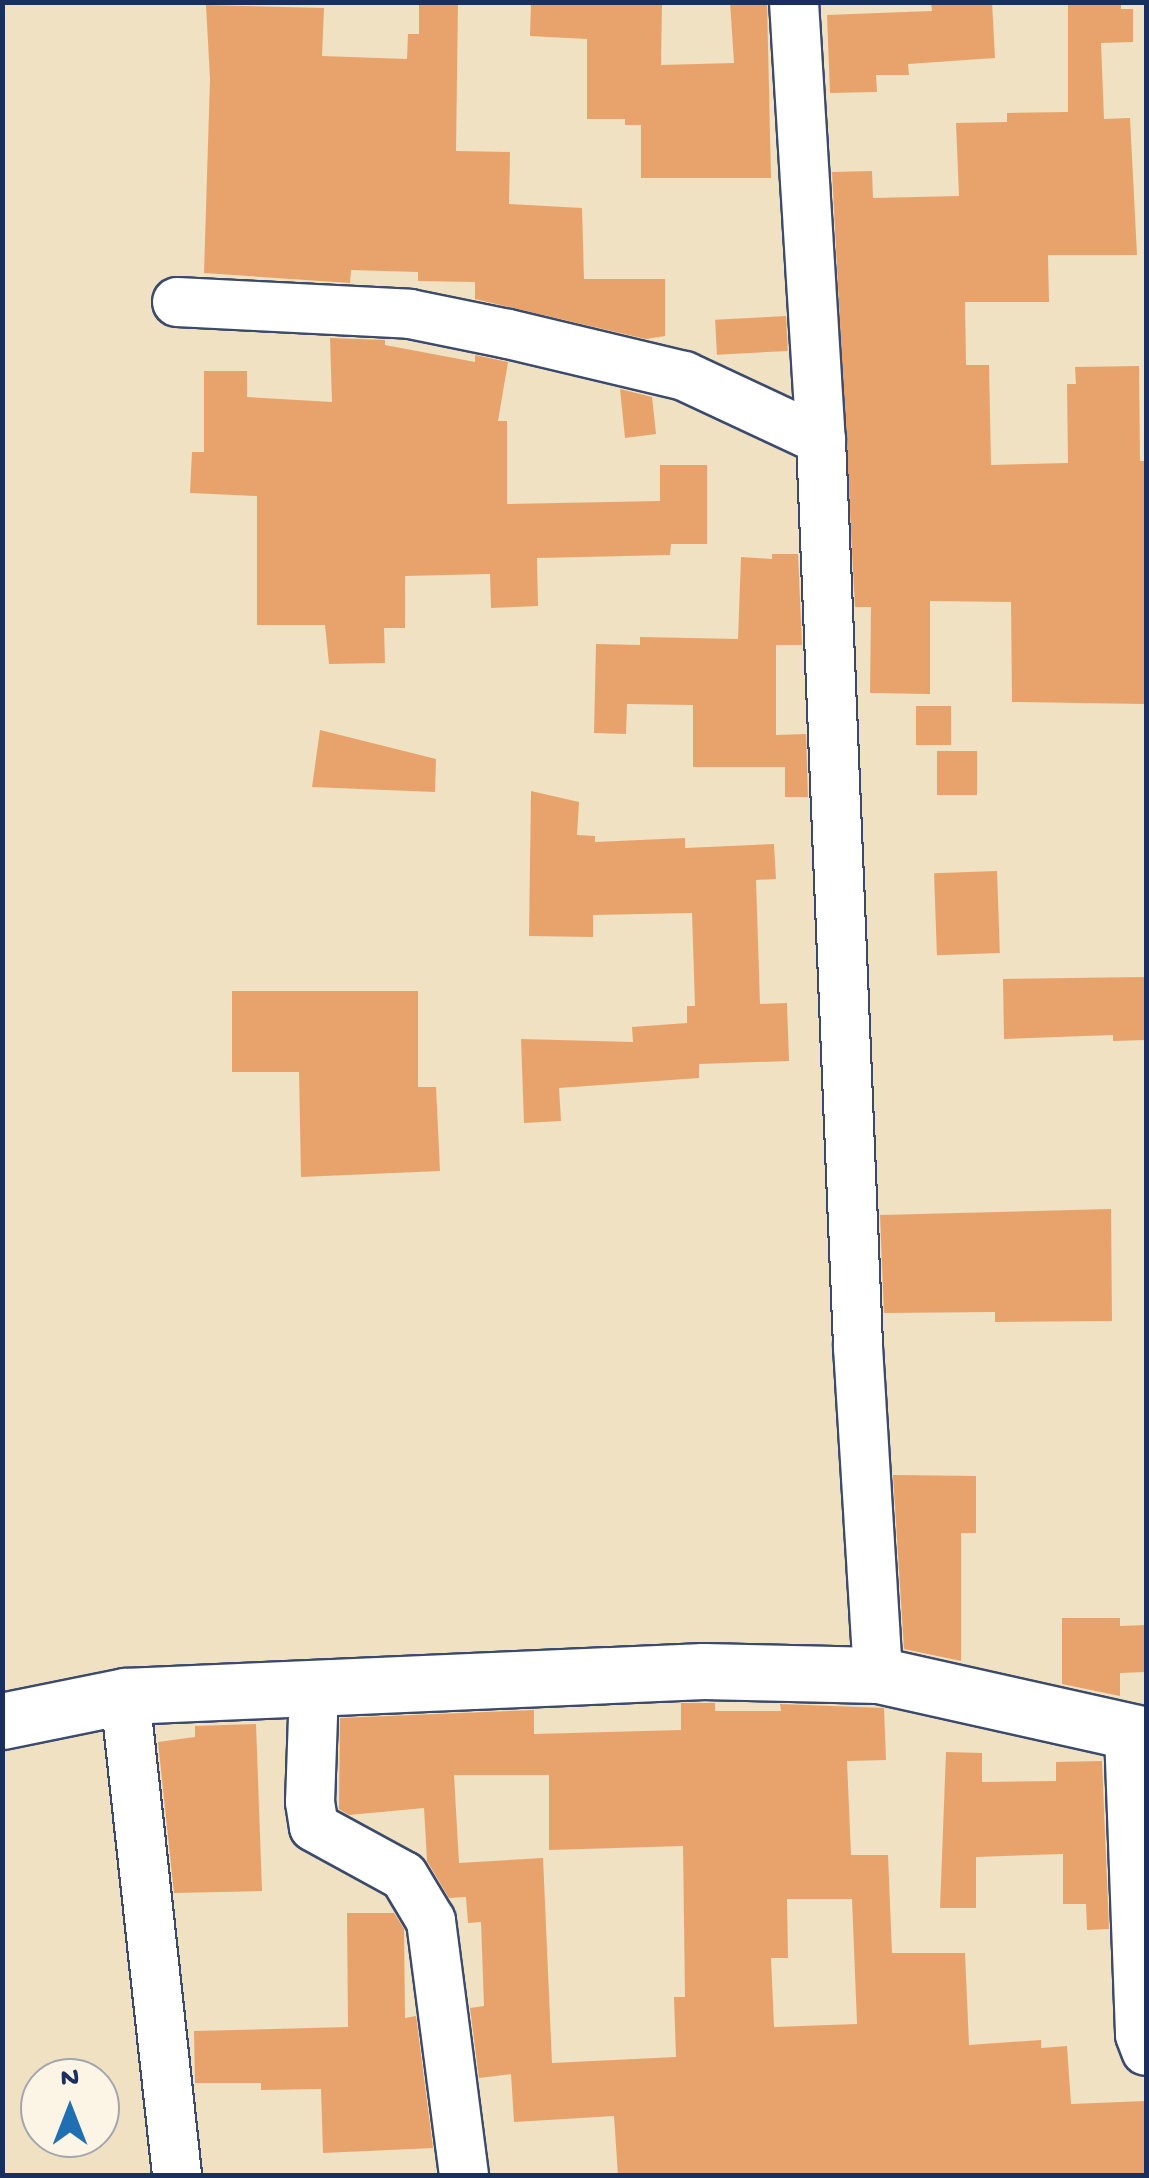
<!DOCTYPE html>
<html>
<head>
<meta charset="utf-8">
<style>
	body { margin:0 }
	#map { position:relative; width:1149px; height:2178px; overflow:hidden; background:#efe1c1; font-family:"Gochi Hand",sans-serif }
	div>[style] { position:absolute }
	.building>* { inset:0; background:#e8a36c; transform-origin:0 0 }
	.roads { filter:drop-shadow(2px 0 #3b4a6d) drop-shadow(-2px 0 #3b4a6d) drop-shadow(0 2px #3b4a6d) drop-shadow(0 -2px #3b4a6d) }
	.minor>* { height:48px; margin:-24px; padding:0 24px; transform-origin:24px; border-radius:24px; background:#fff }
	.tertiary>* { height:55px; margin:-27.5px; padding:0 27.5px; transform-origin:27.5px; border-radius:27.5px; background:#fff }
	span { translate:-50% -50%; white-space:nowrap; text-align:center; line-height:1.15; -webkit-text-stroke:10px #fcf5e5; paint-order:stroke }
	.frame { position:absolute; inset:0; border:5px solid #1b2f5e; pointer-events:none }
	.north { position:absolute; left:20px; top:2058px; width:100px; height:100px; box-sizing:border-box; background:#fcf5e5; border:2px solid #a2a6af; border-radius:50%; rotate:0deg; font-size:28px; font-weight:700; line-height:40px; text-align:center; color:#1b2f5e }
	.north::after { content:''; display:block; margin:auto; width:35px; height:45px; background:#1f6fb2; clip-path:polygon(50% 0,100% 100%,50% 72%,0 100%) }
</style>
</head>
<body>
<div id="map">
	<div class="building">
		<i style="clip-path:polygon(419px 2px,458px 2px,456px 151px,510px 152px,509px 204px,582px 208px,584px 279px,665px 279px,665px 336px,646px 339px,475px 299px,475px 282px,418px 281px,418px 272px,351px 270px,350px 283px,204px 273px,210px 79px,206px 5px,324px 8px,322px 56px,407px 59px,408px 34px,419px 34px)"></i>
		<i style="clip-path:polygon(531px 2px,662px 2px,661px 65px,734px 63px,730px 2px,767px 2px,771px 178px,641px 178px,641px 125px,625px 125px,625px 119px,587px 119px,587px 39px,530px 36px)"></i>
		<i style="clip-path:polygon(931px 2px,992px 2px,995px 58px,908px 64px,909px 75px,876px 75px,877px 92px,830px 93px,827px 15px,932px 11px)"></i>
		<i style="clip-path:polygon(1068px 2px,1121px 2px,1121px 9px,1133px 9px,1133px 42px,1101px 43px,1104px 119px,1130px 118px,1137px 255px,1048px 255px,1049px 302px,965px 302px,966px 365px,989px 365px,991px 465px,1068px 463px,1067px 384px,1076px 384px,1075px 367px,1139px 366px,1140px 461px,1145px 461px,1146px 704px,1012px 702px,1011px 602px,930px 601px,930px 694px,870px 693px,871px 607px,855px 607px,832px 172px,872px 171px,873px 198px,959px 196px,956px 123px,1007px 122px,1007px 113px,1068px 112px)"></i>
		<i style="left:786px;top:316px;width:35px;height:71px;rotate:87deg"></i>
		<i style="clip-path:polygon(330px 338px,385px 340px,385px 345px,475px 362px,475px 355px,508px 362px,498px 421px,507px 421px,507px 504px,660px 501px,660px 465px,707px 465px,707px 544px,671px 544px,670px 555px,537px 558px,538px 606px,491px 608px,490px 574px,405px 576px,405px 628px,384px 628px,385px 663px,329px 664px,325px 625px,257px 625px,257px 496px,190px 493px,192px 452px,204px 452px,204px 371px,247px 371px,247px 397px,332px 402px)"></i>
		<i style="clip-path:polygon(620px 389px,652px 397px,656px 434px,625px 438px)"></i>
		<i style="clip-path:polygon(772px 554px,798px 554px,802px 645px,776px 645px,776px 735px,806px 734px,808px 797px,785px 797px,785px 767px,693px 767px,693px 705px,627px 704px,626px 734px,594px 733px,596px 644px,640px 645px,640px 637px,738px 639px,741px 557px,772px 559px)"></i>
		<i style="left:916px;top:706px;width:35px;height:39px"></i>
		<i style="clip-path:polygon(320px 730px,436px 759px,435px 792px,312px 787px)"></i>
		<i style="left:937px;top:751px;width:40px;height:44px"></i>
		<i style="clip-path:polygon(531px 791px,579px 802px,577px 835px,595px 836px,595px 842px,685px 838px,685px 848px,774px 844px,776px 879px,756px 880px,760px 1004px,787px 1003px,789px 1061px,699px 1064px,699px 1078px,559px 1088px,561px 1121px,524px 1123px,521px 1039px,633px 1042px,632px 1027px,687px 1023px,687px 1006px,695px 1006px,692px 913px,593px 915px,593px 937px,529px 936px)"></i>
		<i style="left:997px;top:871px;width:82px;height:63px;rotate:88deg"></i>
		<i style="clip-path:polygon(1146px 977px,1146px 1040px,1113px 1041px,1113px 1035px,1004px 1039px,1003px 979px)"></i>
		<i style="clip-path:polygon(232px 991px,418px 991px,418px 1087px,436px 1087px,440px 1171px,301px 1177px,299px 1072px,232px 1072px)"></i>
		<i style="clip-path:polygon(1111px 1209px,1112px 1321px,995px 1322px,995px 1312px,884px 1313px,880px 1215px)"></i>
		<i style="clip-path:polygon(893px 1475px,976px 1476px,976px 1533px,961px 1533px,961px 1661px,904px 1649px)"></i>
		<i style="clip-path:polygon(1062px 1618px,1120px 1618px,1120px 1626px,1146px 1625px,1146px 1672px,1120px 1673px,1120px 1696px,1062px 1684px)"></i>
		<i style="clip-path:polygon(evenodd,681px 1703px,715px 1703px,715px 1711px,781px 1711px,780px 1704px,884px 1708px,886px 1760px,847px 1761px,851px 1855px,888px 1855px,892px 1953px,965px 1953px,969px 2045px,1041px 2040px,1041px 2048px,1067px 2046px,1071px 2104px,1146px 2101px,1146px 2176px,618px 2176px,614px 2116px,514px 2122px,511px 2074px,479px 2078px,470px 2008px,484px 2006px,481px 1922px,468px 1923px,466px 1897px,449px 1898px,427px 1861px,424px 1808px,349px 1815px,339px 1809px,340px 1718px,534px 1710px,534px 1734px,681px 1730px,681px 1703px,454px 1775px,549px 1775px,549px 1850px,683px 1846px,685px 1997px,674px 1997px,676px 2057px,552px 2063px,543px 1858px,459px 1863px,454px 1775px,681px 1703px,787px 1899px,852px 1899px,857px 2024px,774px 2027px,771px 1958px,788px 1958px,787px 1899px)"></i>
		<i style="clip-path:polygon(256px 1724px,262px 1891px,174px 1893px,158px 1742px,195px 1737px,195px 1726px)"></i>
		<i style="clip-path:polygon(946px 1752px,982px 1753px,982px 1782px,1056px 1781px,1056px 1762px,1102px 1761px,1109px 1929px,1087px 1930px,1086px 1904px,1063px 1904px,1063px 1854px,976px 1857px,976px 1908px,940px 1908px)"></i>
		<i style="clip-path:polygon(347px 1913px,394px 1913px,404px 1929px,405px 2018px,416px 2016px,433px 2148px,323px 2153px,321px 2089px,261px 2090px,261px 2083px,195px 2083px,194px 2031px,348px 2027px)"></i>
	</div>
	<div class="roads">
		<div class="minor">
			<i style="left:794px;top:2px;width:439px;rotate:86.5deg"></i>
			<i style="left:821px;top:440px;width:908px;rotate:87.66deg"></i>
			<i style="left:858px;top:1347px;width:329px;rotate:86.5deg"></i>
			<i style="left:177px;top:302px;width:233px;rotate:2.9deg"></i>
			<i style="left:410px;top:314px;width:100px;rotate:11.5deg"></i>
			<i style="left:508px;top:334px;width:181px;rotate:13.4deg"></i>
			<i style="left:684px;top:376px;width:151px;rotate:25deg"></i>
			<i style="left:314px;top:1688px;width:114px;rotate:92deg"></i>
			<i style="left:310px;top:1802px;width:25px;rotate:81deg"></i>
			<i style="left:314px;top:1827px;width:102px;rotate:28.6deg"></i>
			<i style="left:404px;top:1876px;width:52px;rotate:59deg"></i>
			<i style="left:431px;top:1921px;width:257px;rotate:82.6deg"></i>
			<i style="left:125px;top:1696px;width:483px;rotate:83.8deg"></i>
			<i style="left:1129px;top:1733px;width:302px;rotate:87.9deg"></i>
			<i style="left:1140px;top:2035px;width:17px;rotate:69deg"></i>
		</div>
		<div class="tertiary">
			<i style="left:2px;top:1721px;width:126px;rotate:-11.5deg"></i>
			<i style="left:125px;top:1696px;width:579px;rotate:-2.48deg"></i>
			<i style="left:703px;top:1671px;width:175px;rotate:1.3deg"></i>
			<i style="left:878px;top:1675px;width:275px;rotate:12.6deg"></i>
		</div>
	</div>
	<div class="frame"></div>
	<div class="north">N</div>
</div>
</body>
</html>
